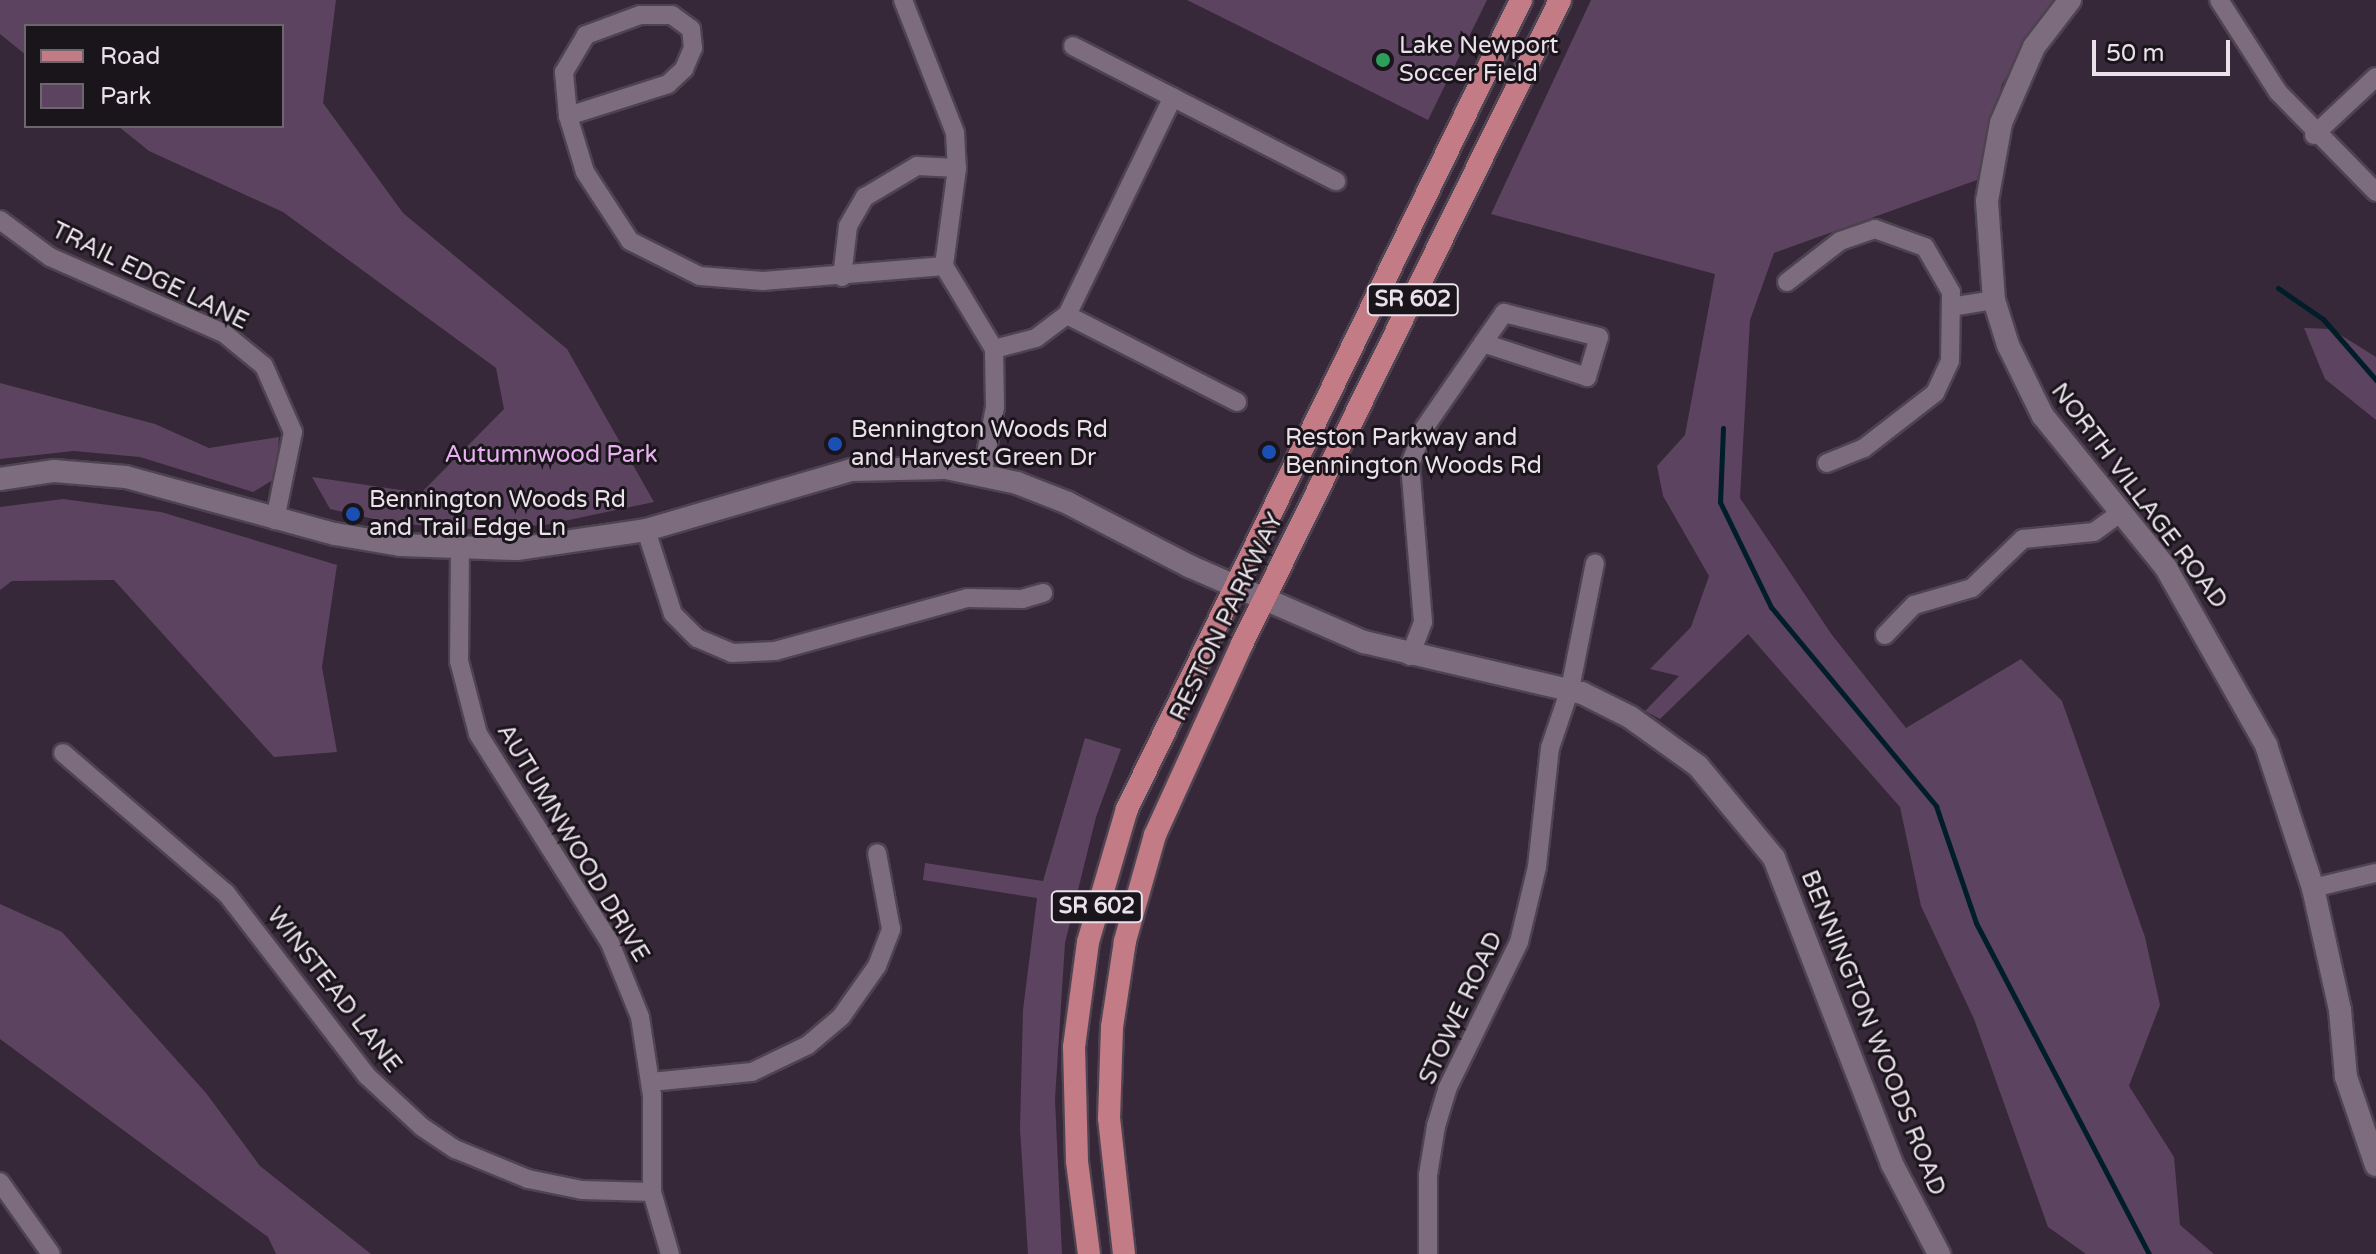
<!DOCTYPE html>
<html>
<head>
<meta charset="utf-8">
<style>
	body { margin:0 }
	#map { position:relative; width:2376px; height:1254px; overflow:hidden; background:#362838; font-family:"Varela Round",sans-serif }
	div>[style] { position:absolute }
	.green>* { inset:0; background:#5c4360 }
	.stream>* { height:5px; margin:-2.5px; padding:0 2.5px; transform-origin:2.5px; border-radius:2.5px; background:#001d2a }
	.roads { filter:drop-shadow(2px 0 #4e4350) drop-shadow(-2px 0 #4e4350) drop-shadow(0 2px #4e4350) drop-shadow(0 -2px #4e4350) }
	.minor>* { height:18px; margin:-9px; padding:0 9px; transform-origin:9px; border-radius:9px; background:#7c6c7e }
	.tertiary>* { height:22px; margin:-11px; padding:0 11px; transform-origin:11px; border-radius:11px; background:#7c6c7e }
	.primary>* { height:22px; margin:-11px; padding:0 11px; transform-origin:11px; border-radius:11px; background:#c37b86 }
	.dots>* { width:22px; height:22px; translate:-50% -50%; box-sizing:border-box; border:4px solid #1a141b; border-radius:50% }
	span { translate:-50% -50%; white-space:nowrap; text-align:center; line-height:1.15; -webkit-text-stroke:6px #1a141b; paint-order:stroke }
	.shield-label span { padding:2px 6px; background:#1a141b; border:2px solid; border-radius:6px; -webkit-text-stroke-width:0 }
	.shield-label { font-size:22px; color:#eae1eb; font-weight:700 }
	.poi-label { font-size:24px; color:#eae1eb }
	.left { translate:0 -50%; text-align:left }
	.street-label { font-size:24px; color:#eae1eb }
	.park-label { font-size:24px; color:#e8b0f1 }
	.legend { position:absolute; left:24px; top:24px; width:260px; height:104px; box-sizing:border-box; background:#1a141b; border:2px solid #6d666e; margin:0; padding:10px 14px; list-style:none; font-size:24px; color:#eae1eb }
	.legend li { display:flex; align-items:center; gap:16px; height:40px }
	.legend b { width:40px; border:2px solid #6d666e }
	.scale { position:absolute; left:2092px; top:40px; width:138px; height:36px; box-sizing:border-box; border:4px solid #eae1eb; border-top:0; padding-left:10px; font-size:24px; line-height:28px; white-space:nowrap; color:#eae1eb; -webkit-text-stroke:6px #1a141b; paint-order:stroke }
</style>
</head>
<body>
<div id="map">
	<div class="green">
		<i style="clip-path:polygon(0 0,336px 0,323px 103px,403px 213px,567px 349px,654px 502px,545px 525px,472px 529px,391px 523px,330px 509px,312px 477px,421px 493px,504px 409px,496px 368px,283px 212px,149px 151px,118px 126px,282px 126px,282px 26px,26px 26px,26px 55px,0 34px)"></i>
		<i style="clip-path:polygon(1187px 0,1487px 0,1428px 120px)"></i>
		<i style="clip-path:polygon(1591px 0,2055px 0,2002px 84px,1977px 180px,1774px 253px,1750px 320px,1740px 498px,1832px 635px,1906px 728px,2021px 659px,2062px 701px,2145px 937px,2160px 1005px,2129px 1086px,2174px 1157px,2180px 1225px,2214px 1254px,2086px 1254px,2048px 1227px,1974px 1019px,1921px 906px,1900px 807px,1748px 634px,1660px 719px,1645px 711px,1679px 676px,1650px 669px,1691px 627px,1709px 576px,1663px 496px,1657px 466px,1685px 435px,1715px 274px,1491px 214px)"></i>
		<i style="clip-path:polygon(2304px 328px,2331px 329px,2376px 357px,2376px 420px,2325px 379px)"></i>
		<i style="clip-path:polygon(0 383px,155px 424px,209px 448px,279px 437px,276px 478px,253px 492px,140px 457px,74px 451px,0 459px)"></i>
		<i style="clip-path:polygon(63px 499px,161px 512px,337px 565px,322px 667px,337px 752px,274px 757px,114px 580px,12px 581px,0 590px,0 507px)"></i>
		<i style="clip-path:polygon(1085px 738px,1121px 749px,1096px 817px,1065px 943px,1055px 1099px,1062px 1254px,1028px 1254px,1020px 1129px,1023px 1010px,1037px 898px,923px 880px,925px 863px,1043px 881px)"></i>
		<i style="clip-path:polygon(0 904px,62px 932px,206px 1093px,260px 1166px,371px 1254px,276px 1254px,268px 1237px,0 1039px)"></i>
	</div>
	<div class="stream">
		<i style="left:2278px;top:288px;width:55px;rotate:34.6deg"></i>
		<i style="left:2323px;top:319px;width:81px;rotate:49deg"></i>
		<i style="left:1723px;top:428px;width:74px;rotate:92.3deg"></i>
		<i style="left:1720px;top:502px;width:117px;rotate:64.1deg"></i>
		<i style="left:1771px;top:607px;width:259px;rotate:50.3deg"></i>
		<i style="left:1936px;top:806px;width:124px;rotate:71.1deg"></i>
		<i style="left:1976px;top:923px;width:373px;rotate:62.4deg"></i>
	</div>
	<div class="roads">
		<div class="minor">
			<i style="left:903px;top:0;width:143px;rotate:68.6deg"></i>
			<i style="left:955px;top:133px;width:35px;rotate:87deg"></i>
			<i style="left:957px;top:168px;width:99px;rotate:97.6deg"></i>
			<i style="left:2219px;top:0;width:109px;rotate:57.3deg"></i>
			<i style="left:2278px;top:92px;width:140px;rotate:45.6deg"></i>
			<i style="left:1073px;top:46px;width:296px;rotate:27.2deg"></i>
			<i style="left:568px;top:116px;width:105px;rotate:-17.7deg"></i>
			<i style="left:668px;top:84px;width:22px;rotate:-43deg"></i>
			<i style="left:684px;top:69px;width:23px;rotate:-67deg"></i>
			<i style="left:693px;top:48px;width:19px;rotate:-96deg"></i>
			<i style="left:691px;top:29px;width:24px;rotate:-144deg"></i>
			<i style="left:672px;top:15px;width:32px;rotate:180deg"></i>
			<i style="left:640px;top:15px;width:58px;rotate:159.7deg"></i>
			<i style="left:586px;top:35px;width:43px;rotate:120.7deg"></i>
			<i style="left:564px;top:72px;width:44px;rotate:84.8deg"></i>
			<i style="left:568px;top:116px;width:59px;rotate:73.1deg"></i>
			<i style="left:585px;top:172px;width:82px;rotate:56.9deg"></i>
			<i style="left:630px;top:241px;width:78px;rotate:26.6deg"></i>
			<i style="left:700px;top:276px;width:63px;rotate:4.5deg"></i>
			<i style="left:763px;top:281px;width:182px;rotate:-4.7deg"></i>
			<i style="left:2314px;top:135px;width:85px;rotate:-43.1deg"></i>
			<i style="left:0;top:220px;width:62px;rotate:36.5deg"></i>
			<i style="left:50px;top:257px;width:191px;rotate:23.7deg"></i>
			<i style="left:225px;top:334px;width:50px;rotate:39.4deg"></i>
			<i style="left:264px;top:366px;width:72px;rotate:66.3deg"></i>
			<i style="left:293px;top:432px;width:90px;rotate:101.6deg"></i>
			<i style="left:944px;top:266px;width:97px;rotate:58.9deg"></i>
			<i style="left:994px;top:349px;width:58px;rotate:89deg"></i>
			<i style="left:995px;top:407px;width:69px;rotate:100.8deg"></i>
			<i style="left:842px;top:277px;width:51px;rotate:-83.3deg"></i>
			<i style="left:848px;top:226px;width:34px;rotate:-60deg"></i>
			<i style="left:865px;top:197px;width:61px;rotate:-30.8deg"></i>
			<i style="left:917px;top:166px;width:40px;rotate:2.9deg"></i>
			<i style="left:1787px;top:282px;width:67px;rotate:-37.7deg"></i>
			<i style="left:1840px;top:241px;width:37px;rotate:-19deg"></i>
			<i style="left:1875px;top:229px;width:53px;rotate:19.8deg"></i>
			<i style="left:1925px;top:247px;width:52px;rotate:60deg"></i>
			<i style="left:1951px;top:292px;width:69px;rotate:90.8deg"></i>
			<i style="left:1950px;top:361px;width:35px;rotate:115deg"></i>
			<i style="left:1935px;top:393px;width:90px;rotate:142.2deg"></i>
			<i style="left:1864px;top:448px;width:40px;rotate:158deg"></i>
			<i style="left:1951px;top:307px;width:44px;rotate:-9.2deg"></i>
			<i style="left:1067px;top:315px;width:191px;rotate:27.1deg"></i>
			<i style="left:994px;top:349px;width:43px;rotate:-14.7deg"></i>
			<i style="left:1036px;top:338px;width:39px;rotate:-37deg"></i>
			<i style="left:1067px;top:315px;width:242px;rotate:-64.1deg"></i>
			<i style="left:646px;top:530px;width:88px;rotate:72.2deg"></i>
			<i style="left:673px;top:614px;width:34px;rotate:45deg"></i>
			<i style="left:697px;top:638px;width:38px;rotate:23deg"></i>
			<i style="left:732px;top:653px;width:43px;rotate:-2.7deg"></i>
			<i style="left:775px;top:651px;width:199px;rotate:-15.4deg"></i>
			<i style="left:967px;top:598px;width:55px;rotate:1deg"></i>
			<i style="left:1022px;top:599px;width:22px;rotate:-16deg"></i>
			<i style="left:460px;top:549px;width:112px;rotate:90.5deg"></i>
			<i style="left:459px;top:661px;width:75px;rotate:75.4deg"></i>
			<i style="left:478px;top:734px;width:247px;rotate:57.7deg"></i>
			<i style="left:610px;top:943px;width:80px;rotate:67.9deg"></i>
			<i style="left:640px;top:1017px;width:79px;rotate:81.3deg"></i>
			<i style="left:652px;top:1095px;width:97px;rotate:90deg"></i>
			<i style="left:652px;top:1192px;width:65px;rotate:73.8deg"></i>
			<i style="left:1885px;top:635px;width:42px;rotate:-46deg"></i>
			<i style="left:1914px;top:605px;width:60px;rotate:-16.3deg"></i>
			<i style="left:1972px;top:588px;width:71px;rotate:-43.9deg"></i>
			<i style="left:2023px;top:539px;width:71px;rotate:-5.6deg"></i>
			<i style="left:2094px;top:532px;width:34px;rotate:-36deg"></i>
			<i style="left:1410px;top:656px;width:36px;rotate:-69deg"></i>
			<i style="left:1423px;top:622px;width:159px;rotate:-94.7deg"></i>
			<i style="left:1410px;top:464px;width:40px;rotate:-68deg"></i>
			<i style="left:1425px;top:427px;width:102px;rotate:-55.4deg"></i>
			<i style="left:1483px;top:343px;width:37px;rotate:-55deg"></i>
			<i style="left:1504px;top:313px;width:98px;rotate:14.2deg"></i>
			<i style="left:1599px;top:337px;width:42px;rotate:106.7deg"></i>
			<i style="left:1587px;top:377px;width:109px;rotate:-161.9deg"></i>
			<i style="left:63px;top:753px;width:215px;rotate:40.7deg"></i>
			<i style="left:226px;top:893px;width:230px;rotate:52.4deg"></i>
			<i style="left:366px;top:1075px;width:76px;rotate:42.9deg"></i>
			<i style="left:422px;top:1127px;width:40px;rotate:34deg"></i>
			<i style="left:455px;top:1149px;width:79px;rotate:22.3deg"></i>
			<i style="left:528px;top:1179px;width:55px;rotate:11.5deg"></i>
			<i style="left:582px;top:1190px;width:70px;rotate:1.6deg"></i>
			<i style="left:2313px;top:888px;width:65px;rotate:-13.4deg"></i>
			<i style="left:651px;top:1082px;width:101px;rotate:-5.7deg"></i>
			<i style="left:752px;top:1072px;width:62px;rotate:-25.7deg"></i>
			<i style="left:808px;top:1045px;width:43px;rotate:-40.3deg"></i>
			<i style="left:841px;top:1017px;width:62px;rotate:-54.8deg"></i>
			<i style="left:877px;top:966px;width:40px;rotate:-69deg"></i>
			<i style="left:891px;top:929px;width:77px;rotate:-100.4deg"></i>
			<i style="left:0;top:1182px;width:88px;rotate:54.7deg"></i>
			<i style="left:1428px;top:1254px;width:79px;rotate:-90deg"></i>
			<i style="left:1428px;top:1175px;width:50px;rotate:-80.7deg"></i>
			<i style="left:1436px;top:1126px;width:39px;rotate:-73deg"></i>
			<i style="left:1447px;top:1089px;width:164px;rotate:-63.9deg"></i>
			<i style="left:1519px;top:942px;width:77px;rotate:-76.5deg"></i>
			<i style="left:1537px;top:867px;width:120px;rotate:-83.8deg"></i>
			<i style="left:1550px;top:748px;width:62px;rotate:-71.3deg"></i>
			<i style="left:1570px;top:689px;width:128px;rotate:-78.8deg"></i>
		</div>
		<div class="tertiary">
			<i style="left:2070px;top:0;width:59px;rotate:127.5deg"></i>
			<i style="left:2034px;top:47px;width:83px;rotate:113.5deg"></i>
			<i style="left:2001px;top:123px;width:79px;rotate:100.2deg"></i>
			<i style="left:1987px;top:201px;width:99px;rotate:86deg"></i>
			<i style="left:1994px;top:300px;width:47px;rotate:72.7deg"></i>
			<i style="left:2008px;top:345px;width:79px;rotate:63.8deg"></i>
			<i style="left:2043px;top:416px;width:196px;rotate:51deg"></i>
			<i style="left:2166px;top:568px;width:203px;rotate:60.5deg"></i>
			<i style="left:2266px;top:745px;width:151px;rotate:71.8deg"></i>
			<i style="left:2313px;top:888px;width:125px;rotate:77.5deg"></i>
			<i style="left:2340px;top:1010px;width:67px;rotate:84.9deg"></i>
			<i style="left:2346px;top:1077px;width:93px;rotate:71.2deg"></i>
			<i style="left:0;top:479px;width:55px;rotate:-8.4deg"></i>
			<i style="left:54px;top:471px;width:72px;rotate:4.8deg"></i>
			<i style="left:126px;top:477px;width:217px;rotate:15.3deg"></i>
			<i style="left:335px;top:534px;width:66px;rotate:9.6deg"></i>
			<i style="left:400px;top:545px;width:117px;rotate:2deg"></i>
			<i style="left:517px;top:549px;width:130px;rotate:-8.4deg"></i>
			<i style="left:646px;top:530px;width:214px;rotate:-16.3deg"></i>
			<i style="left:851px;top:470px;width:95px;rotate:-1.2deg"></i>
			<i style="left:946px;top:468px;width:73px;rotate:11.9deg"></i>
			<i style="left:1017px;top:483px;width:55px;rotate:21.4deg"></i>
			<i style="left:1068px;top:503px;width:136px;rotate:27.5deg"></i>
			<i style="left:1189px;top:566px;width:191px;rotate:23.5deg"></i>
			<i style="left:1364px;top:642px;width:224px;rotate:13.2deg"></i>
			<i style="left:1582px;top:693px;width:54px;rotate:26.6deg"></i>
			<i style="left:1630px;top:717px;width:84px;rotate:35.8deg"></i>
			<i style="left:1698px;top:766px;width:119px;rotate:50.4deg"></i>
			<i style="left:1774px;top:858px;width:328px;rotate:68.9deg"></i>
			<i style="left:1892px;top:1164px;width:102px;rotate:62.4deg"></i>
		</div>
		<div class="primary">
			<i style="left:1089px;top:1254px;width:94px;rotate:-97.4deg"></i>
			<i style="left:1077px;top:1161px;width:114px;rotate:-91.5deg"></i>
			<i style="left:1074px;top:1047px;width:106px;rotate:-82.4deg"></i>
			<i style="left:1088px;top:942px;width:139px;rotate:-73.7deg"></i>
			<i style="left:1127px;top:809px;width:900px;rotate:-64.03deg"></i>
			<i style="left:1124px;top:1254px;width:137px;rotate:-96.3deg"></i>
			<i style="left:1109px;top:1118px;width:91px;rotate:-88.1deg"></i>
			<i style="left:1112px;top:1027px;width:87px;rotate:-81.4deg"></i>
			<i style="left:1125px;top:941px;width:110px;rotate:-74.2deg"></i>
			<i style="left:1155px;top:835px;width:210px;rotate:-65.5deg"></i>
			<i style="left:1242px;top:644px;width:718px;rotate:-63.72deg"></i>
		</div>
	</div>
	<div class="dots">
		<i style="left:1383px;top:60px;background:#2e9e5b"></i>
		<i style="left:835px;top:444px;background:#1a4fb4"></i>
		<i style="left:1269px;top:452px;background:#1a4fb4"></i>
		<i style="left:353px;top:514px;background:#1a4fb4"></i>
	</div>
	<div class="shield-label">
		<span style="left:1413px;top:300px">SR 602</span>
		<span style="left:1097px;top:907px">SR 602</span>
	</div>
	<div class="poi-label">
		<span class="left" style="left:1399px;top:60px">Lake Newport<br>Soccer Field</span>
		<span class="left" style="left:851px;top:444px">Bennington Woods Rd<br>and Harvest Green Dr</span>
		<span class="left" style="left:1285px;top:452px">Reston Parkway and<br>Bennington Woods Rd</span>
		<span class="left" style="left:369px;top:514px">Bennington Woods Rd<br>and Trail Edge Ln</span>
	</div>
	<div class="street-label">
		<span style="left:150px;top:276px;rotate:26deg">TRAIL EDGE LANE</span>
		<span style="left:2139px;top:496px;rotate:53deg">NORTH VILLAGE ROAD</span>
		<span style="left:1227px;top:617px;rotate:-64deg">RESTON PARKWAY</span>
		<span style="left:573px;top:843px;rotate:59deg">AUTUMNWOOD DRIVE</span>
		<span style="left:334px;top:990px;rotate:52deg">WINSTEAD LANE</span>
		<span style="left:1461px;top:1008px;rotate:-65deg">STOWE ROAD</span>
		<span style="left:1873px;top:1033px;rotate:68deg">BENNINGTON WOODS ROAD</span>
	</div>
	<div class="park-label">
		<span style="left:551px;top:455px">Autumnwood Park</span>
	</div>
	<ul class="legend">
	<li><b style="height:10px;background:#c37b86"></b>Road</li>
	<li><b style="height:22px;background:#5c4360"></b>Park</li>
	</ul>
	<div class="scale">50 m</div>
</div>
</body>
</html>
